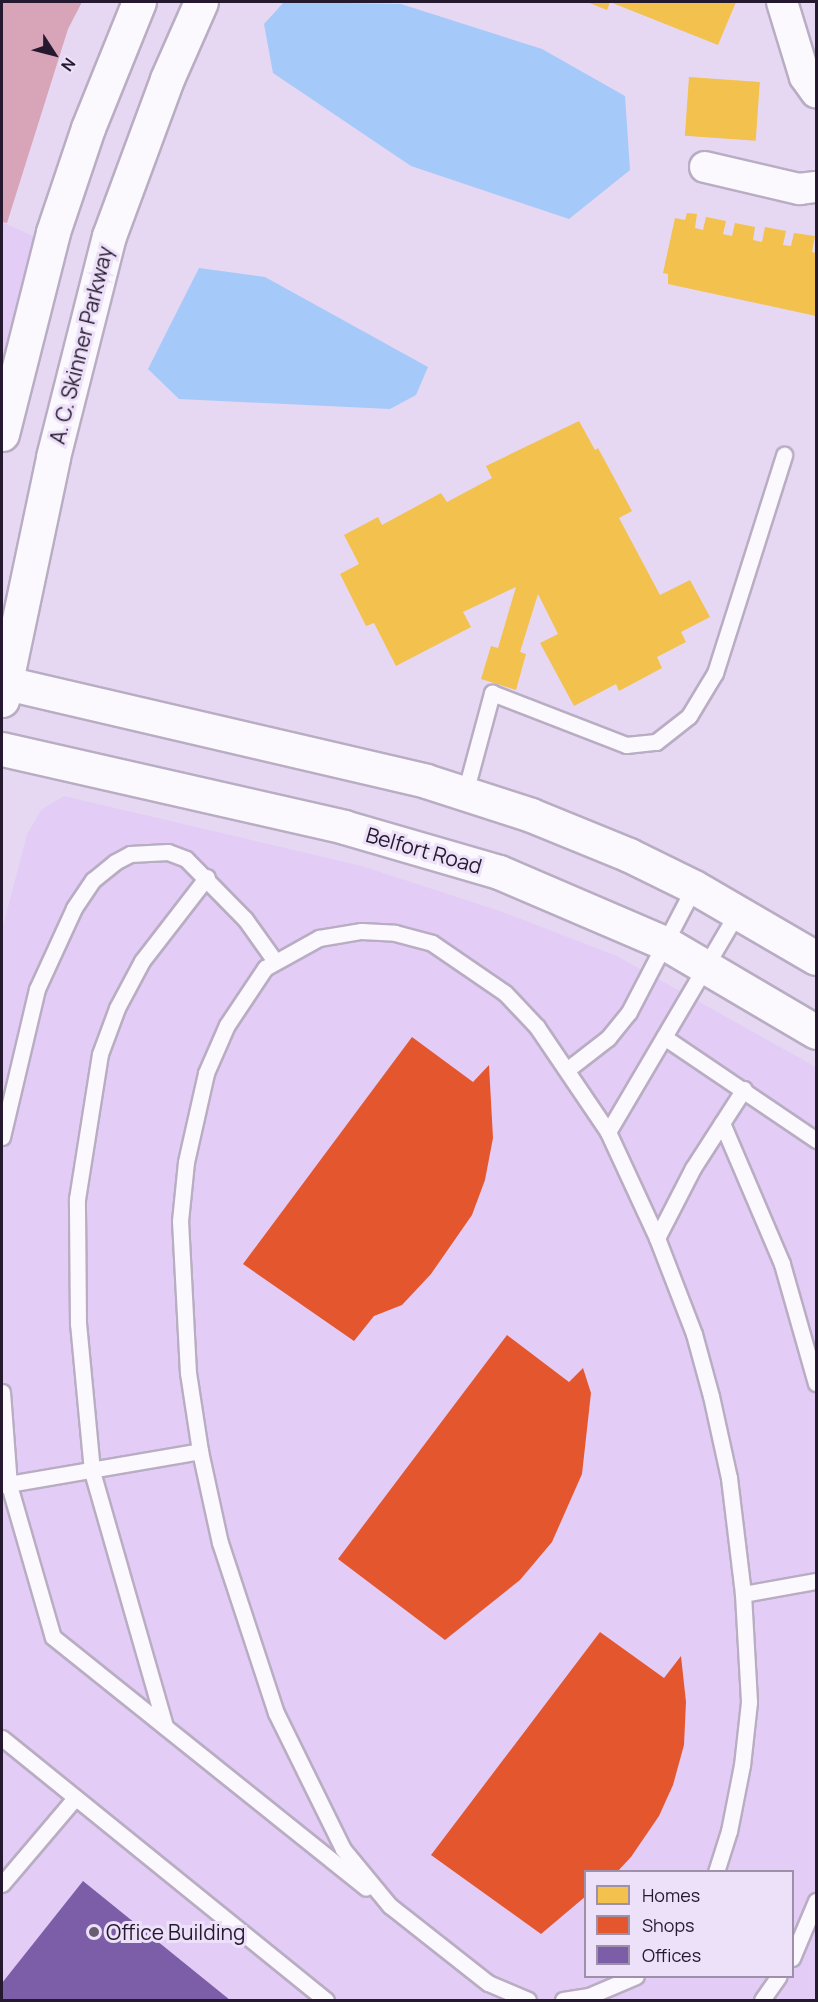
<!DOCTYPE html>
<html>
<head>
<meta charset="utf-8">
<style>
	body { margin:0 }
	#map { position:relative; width:818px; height:2002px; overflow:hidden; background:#e6d8f2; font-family:Manrope,sans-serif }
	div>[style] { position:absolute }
	.built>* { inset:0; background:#e3cdf6 }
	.forest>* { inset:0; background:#d8a4b8 }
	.water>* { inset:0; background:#a5c9f9 }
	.homes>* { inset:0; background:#f2c14e; transform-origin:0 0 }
	.shops>* { inset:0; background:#e4572e }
	.offices>* { inset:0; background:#7b5ea7 }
	.roads { filter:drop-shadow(2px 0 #b9adc3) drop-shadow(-2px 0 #b9adc3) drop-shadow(0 2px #b9adc3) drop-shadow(0 -2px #b9adc3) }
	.service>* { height:15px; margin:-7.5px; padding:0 7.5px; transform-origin:7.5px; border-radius:7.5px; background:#fbf9fd }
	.minor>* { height:30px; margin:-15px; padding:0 15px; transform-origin:15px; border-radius:15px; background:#fbf9fd }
	.tertiary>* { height:33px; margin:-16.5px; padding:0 16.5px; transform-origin:16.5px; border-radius:16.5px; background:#fbf9fd }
	.secondary>* { height:33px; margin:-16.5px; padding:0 16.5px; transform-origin:16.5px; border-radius:16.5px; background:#fbf9fd }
	.dots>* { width:16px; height:16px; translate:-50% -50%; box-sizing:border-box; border:3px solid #ede0f9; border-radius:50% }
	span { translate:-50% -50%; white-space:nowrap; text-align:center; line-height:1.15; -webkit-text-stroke:6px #ede0f9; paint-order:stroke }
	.street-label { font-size:21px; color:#25192f }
	.poi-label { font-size:21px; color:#25192f }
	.left { translate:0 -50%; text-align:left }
	.frame { position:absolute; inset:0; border:3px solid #25192f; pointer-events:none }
	.legend { position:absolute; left:584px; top:1870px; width:210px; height:108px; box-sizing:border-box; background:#ede0f9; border:2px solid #9d90a8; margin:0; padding:8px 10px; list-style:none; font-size:18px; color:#25192f }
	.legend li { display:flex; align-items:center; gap:12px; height:30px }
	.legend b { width:30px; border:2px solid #9d90a8 }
	.north { position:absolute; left:24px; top:24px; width:60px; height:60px; -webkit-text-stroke:4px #ede0f9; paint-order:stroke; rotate:126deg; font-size:16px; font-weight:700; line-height:24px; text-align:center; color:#25192f }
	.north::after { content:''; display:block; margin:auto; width:21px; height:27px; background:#25192f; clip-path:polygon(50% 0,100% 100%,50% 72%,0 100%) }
</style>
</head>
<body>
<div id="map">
	<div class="built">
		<i style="clip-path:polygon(2px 222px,35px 237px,2px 374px)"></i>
		<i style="clip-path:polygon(evenodd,64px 796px,362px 866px,500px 911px,617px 956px,816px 1067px,816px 2000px,2px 2000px,2px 930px,27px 834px,42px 809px,64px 796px,586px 1872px,792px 1872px,792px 1976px,586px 1976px,586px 1872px)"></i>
	</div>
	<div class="forest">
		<i style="clip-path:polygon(2px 2px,82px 2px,68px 29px,7px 223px,2px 222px)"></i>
	</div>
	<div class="water">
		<i style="clip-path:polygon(284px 2px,401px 4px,542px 49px,625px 96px,630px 170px,569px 219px,411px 166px,273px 73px,264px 24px)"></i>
		<i style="clip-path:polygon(199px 268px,265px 277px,428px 367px,416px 395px,390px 409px,179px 399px,148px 369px)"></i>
	</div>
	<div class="homes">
		<i style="clip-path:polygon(587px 2px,736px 2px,718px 45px,610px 2px,607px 10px)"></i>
		<i style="left:689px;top:77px;width:71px;height:59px;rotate:4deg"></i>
		<i style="clip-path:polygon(687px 213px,697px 214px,695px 228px,703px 230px,706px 217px,726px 221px,723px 234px,732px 236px,735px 223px,755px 227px,753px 240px,762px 242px,765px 227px,786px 231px,783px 245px,791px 246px,794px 233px,815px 236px,812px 252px,816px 253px,816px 316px,668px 284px,668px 274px,663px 273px,675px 218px,685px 220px)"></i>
		<i style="clip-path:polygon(579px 421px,595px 450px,598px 448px,632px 511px,619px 518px,660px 595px,690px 580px,710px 617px,681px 632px,686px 642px,657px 657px,662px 668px,619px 691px,616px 684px,574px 706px,540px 643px,558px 634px,538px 594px,520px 652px,526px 654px,516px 690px,481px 679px,491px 646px,498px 648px,516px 587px,463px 612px,471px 627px,396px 666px,374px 623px,366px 626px,340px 574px,359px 564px,344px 535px,378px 517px,382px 525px,441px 493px,447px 502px,492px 478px,486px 466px)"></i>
	</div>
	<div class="shops">
		<i style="clip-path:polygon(412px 1037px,473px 1082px,489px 1065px,493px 1138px,485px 1180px,472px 1215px,431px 1274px,402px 1305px,374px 1316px,354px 1341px,243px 1264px)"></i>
		<i style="clip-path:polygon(507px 1335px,569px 1382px,583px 1368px,591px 1393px,582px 1474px,552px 1542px,520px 1580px,445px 1640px,338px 1559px)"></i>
		<i style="clip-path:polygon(600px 1632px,664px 1678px,681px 1656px,686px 1702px,684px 1745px,673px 1785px,659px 1816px,631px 1857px,617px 1872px,586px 1872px,586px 1896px,541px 1934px,431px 1855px)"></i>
	</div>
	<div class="offices">
		<i style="clip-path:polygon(83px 1881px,230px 2000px,2px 2000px,2px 1983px)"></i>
	</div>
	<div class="roads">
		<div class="service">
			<i style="left:465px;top:793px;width:104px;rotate:-74.9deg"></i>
			<i style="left:492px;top:693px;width:144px;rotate:21.2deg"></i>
			<i style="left:626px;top:745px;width:30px;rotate:-6deg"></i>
			<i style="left:656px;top:742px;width:42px;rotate:-38.2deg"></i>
			<i style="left:689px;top:716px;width:50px;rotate:-58.8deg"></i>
			<i style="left:715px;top:673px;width:229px;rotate:-72.4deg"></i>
			<i style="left:664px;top:1037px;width:184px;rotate:34.1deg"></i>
			<i style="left:568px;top:1069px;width:51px;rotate:-37.8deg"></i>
			<i style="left:608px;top:1038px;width:33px;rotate:-51deg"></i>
			<i style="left:629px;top:1012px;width:141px;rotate:-62.5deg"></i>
			<i style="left:722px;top:1123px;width:153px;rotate:66.9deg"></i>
			<i style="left:782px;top:1264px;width:124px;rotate:74.1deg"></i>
			<i style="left:608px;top:1132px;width:256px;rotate:-59.5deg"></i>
			<i style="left:2px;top:1137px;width:152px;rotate:-76.7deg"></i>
			<i style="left:37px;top:989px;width:89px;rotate:-65.4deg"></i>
			<i style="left:74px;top:908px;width:34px;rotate:-56deg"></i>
			<i style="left:93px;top:880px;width:28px;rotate:-39deg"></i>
			<i style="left:115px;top:862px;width:17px;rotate:-28deg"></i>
			<i style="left:130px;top:854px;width:38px;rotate:-3deg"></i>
			<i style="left:168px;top:852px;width:19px;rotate:21deg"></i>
			<i style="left:186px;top:859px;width:84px;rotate:45.5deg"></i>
			<i style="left:245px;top:919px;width:52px;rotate:54.5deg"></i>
			<i style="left:657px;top:1238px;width:79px;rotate:-62.8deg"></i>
			<i style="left:693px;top:1168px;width:94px;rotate:-57.2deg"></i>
			<i style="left:2px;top:1392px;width:93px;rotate:85.7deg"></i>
			<i style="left:9px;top:1485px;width:158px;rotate:73.9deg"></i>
			<i style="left:53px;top:1637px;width:401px;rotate:38.7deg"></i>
			<i style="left:2px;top:1485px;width:201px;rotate:-9.7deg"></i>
			<i style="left:743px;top:1594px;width:74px;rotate:-10.1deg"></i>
			<i style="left:165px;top:1726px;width:265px;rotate:-106deg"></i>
			<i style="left:92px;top:1471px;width:148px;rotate:-95.4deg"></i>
			<i style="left:78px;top:1324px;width:125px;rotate:-90.5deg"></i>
			<i style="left:77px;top:1199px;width:147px;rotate:-81deg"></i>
			<i style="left:100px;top:1054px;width:49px;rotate:-69.7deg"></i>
			<i style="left:117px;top:1008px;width:53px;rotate:-62deg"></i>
			<i style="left:142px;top:961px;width:106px;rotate:-52.3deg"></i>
			<i style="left:2px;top:1738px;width:417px;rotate:39deg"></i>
			<i style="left:2px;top:1884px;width:113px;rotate:-49.7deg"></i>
			<i style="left:792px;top:1958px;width:62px;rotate:-67.2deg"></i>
			<i style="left:528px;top:2000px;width:43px;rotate:-157deg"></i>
			<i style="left:488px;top:1983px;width:125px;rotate:-141.8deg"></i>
			<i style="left:390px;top:1906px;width:74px;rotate:-129.5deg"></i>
			<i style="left:343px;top:1849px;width:152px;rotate:-116.2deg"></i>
			<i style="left:276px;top:1713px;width:179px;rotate:-108.2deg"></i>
			<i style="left:220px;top:1543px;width:94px;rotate:-102.3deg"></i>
			<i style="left:200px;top:1451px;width:79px;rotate:-98.7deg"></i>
			<i style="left:188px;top:1373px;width:152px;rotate:-93deg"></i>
			<i style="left:180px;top:1221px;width:59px;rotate:-84.2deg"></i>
			<i style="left:186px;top:1162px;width:91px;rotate:-77.3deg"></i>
			<i style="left:206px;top:1073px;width:52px;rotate:-66.4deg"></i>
			<i style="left:227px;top:1025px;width:69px;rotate:-56.3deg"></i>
			<i style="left:265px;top:968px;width:62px;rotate:-29.1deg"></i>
			<i style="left:319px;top:938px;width:43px;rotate:-9.5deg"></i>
			<i style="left:361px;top:931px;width:34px;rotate:3deg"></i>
			<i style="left:395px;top:933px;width:38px;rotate:15deg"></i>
			<i style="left:432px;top:943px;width:88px;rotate:34.4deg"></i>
			<i style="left:505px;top:993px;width:47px;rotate:46.7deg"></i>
			<i style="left:537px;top:1027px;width:127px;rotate:55.9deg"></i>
			<i style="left:608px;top:1132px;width:117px;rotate:65.2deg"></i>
			<i style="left:657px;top:1238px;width:103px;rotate:68.9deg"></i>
			<i style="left:694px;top:1334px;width:64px;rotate:74.7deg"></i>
			<i style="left:711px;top:1396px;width:84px;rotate:77.6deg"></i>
			<i style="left:729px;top:1478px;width:117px;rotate:83.1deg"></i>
			<i style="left:743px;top:1594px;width:108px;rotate:86.8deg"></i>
			<i style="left:749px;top:1702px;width:63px;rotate:96.3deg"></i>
			<i style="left:742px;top:1765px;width:67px;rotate:101.1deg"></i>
			<i style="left:729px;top:1831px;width:43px;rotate:107.6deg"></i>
			<i style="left:563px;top:2000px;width:26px;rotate:-9deg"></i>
			<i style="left:589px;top:1996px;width:51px;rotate:-23.1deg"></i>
			<i style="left:762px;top:2000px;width:29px;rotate:-55deg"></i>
		</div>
		<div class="minor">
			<i style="left:782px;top:2px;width:78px;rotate:73deg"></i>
			<i style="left:805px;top:77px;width:19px;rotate:54deg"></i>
			<i style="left:705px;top:167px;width:97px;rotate:13.2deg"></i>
			<i style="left:799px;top:189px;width:17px;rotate:-7deg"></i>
		</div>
		<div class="tertiary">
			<i style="left:2px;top:434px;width:208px;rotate:-75.8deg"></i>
			<i style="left:53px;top:232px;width:110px;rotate:-71.4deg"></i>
			<i style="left:88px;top:128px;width:136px;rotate:-68deg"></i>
			<i style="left:2px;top:700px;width:248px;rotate:-78.1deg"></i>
			<i style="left:53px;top:457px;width:228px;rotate:-75.8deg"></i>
			<i style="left:109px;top:236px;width:167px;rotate:-69.7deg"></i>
			<i style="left:167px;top:79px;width:84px;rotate:-66.2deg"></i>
		</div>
		<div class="secondary">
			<i style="left:2px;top:682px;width:435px;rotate:13.1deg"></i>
			<i style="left:426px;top:781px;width:110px;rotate:17.9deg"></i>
			<i style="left:531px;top:815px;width:106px;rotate:22.2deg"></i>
			<i style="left:629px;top:855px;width:72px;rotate:26.2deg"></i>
			<i style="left:694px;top:887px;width:141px;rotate:30.2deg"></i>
			<i style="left:2px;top:749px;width:351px;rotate:12.8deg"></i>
			<i style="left:344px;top:827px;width:161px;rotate:16.2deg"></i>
			<i style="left:499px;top:872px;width:181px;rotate:23.2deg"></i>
			<i style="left:665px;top:943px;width:175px;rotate:30.5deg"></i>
		</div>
	</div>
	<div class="dots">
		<i style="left:94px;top:1932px;background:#695c73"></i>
	</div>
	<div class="street-label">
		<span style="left:81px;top:345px;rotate:-76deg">A. C. Skinner Parkway</span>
		<span style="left:424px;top:850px;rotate:16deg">Belfort Road</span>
	</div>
	<div class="poi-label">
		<span class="left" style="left:106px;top:1932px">Office Building</span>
	</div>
	<div class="frame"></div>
	<ul class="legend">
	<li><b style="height:16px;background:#f2c14e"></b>Homes</li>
	<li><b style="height:16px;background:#e4572e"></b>Shops</li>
	<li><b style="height:16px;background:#7b5ea7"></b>Offices</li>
	</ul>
	<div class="north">N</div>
</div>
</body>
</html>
